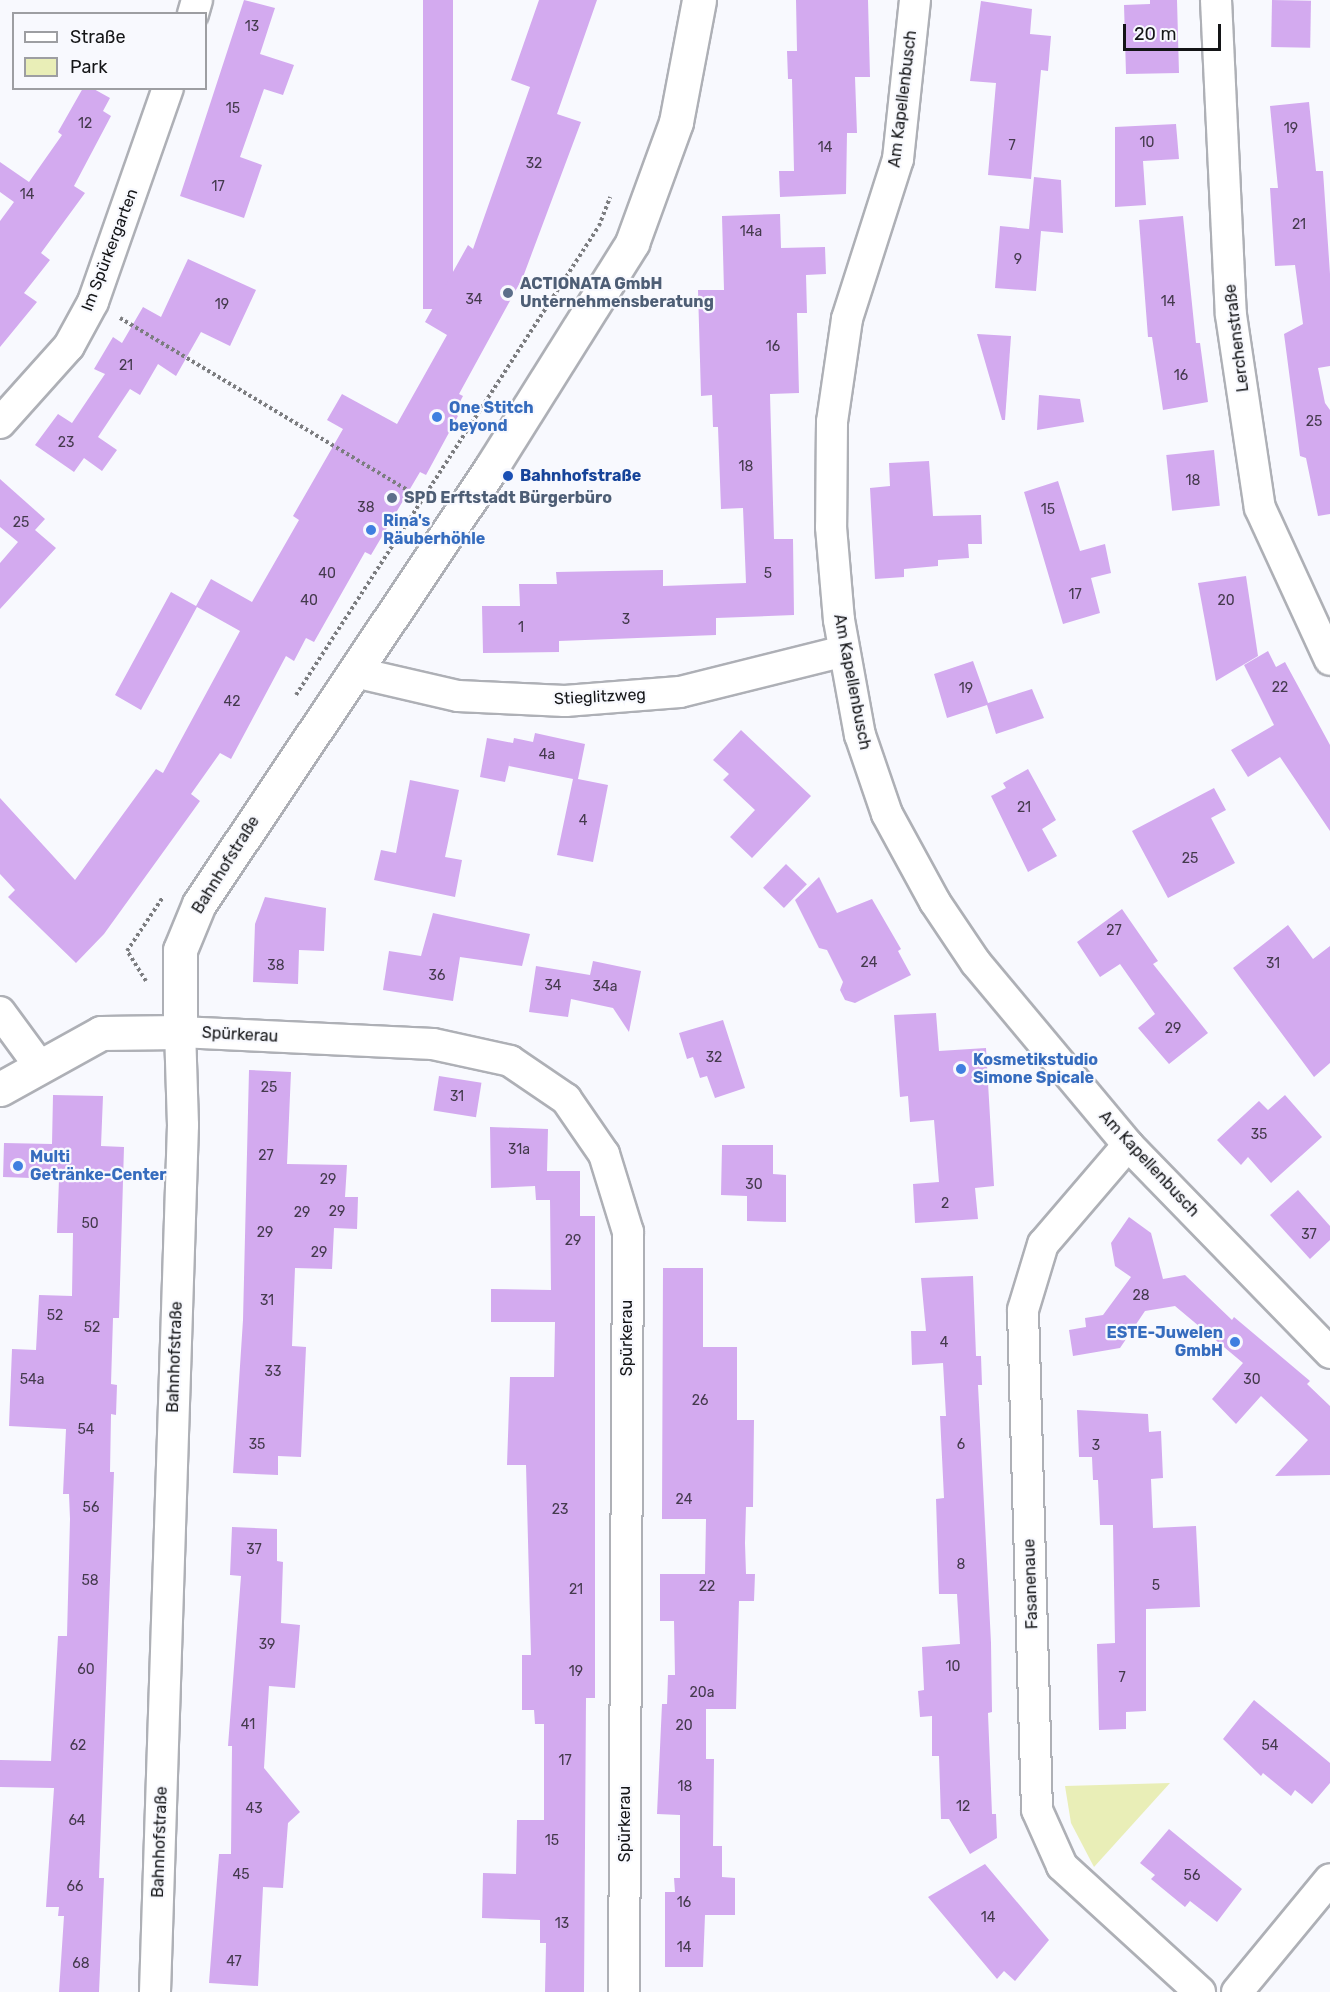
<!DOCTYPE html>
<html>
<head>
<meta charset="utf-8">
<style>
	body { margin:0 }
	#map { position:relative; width:1330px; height:1992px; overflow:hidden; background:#f8f9fe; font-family:Rubik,sans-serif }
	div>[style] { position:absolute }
	.green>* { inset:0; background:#e9eeb7 }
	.building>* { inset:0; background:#d3aaef; transform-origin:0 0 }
	.path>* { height:4px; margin-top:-2px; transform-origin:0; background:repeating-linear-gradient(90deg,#7c7d80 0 3px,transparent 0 6px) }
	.roads { filter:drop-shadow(2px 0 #aeb0b6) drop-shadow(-2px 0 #aeb0b6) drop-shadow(0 2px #aeb0b6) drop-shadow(0 -2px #aeb0b6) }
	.street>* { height:30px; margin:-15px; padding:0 15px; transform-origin:15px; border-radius:15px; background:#fff }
	.secondary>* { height:33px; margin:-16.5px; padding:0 16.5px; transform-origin:16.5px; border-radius:16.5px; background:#fff }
	.dots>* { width:16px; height:16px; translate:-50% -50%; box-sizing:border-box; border:3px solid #f8f9fe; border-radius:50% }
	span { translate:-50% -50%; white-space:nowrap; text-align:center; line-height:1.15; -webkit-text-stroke:4.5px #f8f9fe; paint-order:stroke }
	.number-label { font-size:14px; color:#443a4d }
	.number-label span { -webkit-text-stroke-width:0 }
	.street-label { font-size:16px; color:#141517 }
	.service-label { font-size:16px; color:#4e5e75; font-weight:700 }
	.left { translate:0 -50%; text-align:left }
	.shop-label { font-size:16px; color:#366cbe; font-weight:700 }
	.right { translate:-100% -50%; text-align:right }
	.transit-label { font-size:16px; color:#164399; font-weight:700 }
	.legend { position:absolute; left:12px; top:12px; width:195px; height:78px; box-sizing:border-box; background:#f8f9fe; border:2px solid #9d9ea2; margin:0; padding:8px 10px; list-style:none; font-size:18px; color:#141517 }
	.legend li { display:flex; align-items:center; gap:12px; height:30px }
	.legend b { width:30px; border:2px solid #9d9ea2 }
	.scale { position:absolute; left:1123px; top:24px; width:98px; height:27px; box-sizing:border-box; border:3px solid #141517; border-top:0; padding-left:8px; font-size:18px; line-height:21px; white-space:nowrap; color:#141517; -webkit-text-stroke:4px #f8f9fe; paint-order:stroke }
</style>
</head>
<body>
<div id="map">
	<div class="green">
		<i style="clip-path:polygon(1170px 1783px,1094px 1867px,1071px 1823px,1065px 1786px)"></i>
	</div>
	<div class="building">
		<i style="clip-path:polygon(244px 0,275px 8px,260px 54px,294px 65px,283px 95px,264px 89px,240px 157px,262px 165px,244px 218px,180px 196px)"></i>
		<i style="left:423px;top:0;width:30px;height:309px"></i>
		<i style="clip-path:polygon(539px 0,597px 0,557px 114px,581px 122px,523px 277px,459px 394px,463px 396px,454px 413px,458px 416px,426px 475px,420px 472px,371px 555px,365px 552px,314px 642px,306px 638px,294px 661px,286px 656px,231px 759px,220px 753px,191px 794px,200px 801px,104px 934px,76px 963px,8px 897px,15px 890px,0 874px,0 798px,75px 880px,156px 769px,163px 773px,240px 631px,197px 607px,141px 710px,115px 695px,171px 592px,196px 606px,211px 579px,252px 602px,299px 520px,293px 516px,343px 429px,327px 420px,342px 394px,397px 424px,447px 335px,425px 322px,468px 245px,473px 249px,530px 87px,511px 80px)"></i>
		<i style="clip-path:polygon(796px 0,868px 0,870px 77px,855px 77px,857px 133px,847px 133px,846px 194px,780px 197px,779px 171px,794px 171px,792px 79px,788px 79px,787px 51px,797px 51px)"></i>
		<i style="clip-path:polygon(1150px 0,1177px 0,1179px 73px,1126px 74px,1124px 5px,1150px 4px)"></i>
		<i style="left:1272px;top:0;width:39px;height:47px;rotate:1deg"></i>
		<i style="clip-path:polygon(981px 1px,1032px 9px,1030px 34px,1051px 36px,1048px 71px,1041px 70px,1031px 179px,988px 175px,996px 83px,970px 81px)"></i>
		<i style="clip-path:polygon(83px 88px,92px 88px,110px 98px,103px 111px,111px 116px,74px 186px,85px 193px,41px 253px,50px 260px,24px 293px,37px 302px,0 347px,0 221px,14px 202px,0 192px,0 162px,29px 182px,62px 135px,58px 132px)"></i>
		<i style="clip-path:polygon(1309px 102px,1316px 171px,1323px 171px,1330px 274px,1330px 366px,1318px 368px,1325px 403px,1330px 410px,1330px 514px,1318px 516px,1306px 458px,1300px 456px,1284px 334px,1303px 324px,1295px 265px,1275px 266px,1270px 188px,1278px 188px,1270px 106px)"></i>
		<i style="clip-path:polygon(1176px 124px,1179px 159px,1143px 161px,1146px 205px,1115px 207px,1115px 127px)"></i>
		<i style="clip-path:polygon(1034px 177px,1061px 180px,1063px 233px,1041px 231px,1036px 291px,995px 288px,1000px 226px,1029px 229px)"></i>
		<i style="clip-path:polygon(780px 214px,781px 248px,825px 247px,826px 274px,806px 275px,807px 313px,797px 313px,799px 393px,770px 394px,774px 539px,793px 539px,794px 615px,716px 618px,716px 635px,559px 641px,559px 652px,483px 653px,482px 606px,520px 606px,519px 584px,557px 584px,556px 572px,663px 570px,663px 586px,746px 583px,743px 508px,721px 509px,718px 427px,713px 427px,712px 395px,701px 396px,698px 290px,724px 290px,722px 216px)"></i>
		<i style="clip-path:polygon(1183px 216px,1196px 343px,1200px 343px,1208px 402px,1163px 410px,1152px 337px,1148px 337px,1139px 220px)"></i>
		<i style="clip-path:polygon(188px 259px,256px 290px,230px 346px,201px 332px,176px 376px,158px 364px,140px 395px,130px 389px,98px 437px,117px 450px,102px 471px,84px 458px,74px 472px,35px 445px,58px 414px,72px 423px,105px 374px,94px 369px,113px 337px,122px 343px,143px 307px,161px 317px)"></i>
		<i style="clip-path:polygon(977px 334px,1011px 336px,1005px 420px,1002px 420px)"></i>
		<i style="clip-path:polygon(1039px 395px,1080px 399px,1084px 422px,1037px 430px)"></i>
		<i style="left:1214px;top:450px;width:56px;height:48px;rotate:84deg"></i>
		<i style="clip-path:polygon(929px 461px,933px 516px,981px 515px,982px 544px,968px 544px,969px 558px,938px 560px,938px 566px,904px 569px,904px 577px,875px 579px,870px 488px,890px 486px,889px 463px)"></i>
		<i style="clip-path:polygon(0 479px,45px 519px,35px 530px,56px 548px,0 609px,0 563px,18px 542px,0 527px)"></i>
		<i style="clip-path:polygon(1058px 481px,1080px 551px,1105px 544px,1111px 573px,1091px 578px,1100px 613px,1063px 624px,1024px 492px)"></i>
		<i style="clip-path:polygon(1246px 576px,1258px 656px,1216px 681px,1198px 583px)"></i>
		<i style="clip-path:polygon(1268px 651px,1276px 667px,1285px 662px,1330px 745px,1330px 831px,1280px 757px,1248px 777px,1231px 750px,1274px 725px,1244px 665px)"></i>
		<i style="clip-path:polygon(973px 661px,988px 703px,1032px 689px,1044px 718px,996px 734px,987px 705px,947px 718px,934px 674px)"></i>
		<i style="clip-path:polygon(741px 730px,811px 796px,752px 858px,730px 837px,755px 810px,723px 780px,729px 774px,713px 760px)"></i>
		<i style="clip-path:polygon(535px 733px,585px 744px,578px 779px,608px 785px,593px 862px,557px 855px,573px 779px,509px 766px,510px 761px,505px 782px,480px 777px,487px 738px,513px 743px,514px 738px,533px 742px)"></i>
		<i style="clip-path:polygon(1028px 769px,1056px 820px,1042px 829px,1057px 856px,1028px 872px,991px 796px,1006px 788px,1003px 783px)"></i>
		<i style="clip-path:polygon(410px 780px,459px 790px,445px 857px,462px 860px,455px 897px,374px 880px,381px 850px,396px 853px)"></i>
		<i style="clip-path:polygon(1214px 788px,1226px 810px,1211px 818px,1235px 863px,1168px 898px,1132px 831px)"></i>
		<i style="left:786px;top:864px;width:29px;height:33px;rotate:44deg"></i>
		<i style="clip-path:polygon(819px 877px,837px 913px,872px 899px,901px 949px,898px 951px,911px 975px,855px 1003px,845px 1000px,840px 990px,843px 982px,827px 950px,819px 948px,795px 900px)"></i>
		<i style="clip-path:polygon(265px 897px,326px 908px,324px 951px,299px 950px,298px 984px,253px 982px,255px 924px)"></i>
		<i style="clip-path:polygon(1122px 909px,1158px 961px,1153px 964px,1208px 1033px,1169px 1064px,1138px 1028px,1155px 1014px,1120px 964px,1100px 977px,1077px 942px)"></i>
		<i style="clip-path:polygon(433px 913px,530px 934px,522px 966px,460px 957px,453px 1001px,383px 990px,389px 951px,421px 956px)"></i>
		<i style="clip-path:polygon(1288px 925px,1313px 959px,1330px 946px,1330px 1063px,1314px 1077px,1233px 968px)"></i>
		<i style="clip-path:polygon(593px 961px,641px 971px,629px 1032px,613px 1008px,571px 999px,568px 1017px,529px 1012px,536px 966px,590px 975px)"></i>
		<i style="clip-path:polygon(936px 1013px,939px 1051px,986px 1048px,994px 1186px,975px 1188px,978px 1219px,915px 1223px,913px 1184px,939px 1182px,934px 1120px,910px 1122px,908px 1096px,900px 1097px,894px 1015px)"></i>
		<i style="clip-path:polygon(723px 1020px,745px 1088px,715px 1098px,707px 1076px,700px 1078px,693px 1057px,687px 1059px,679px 1033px)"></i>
		<i style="clip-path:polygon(249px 1070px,291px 1072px,287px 1164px,347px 1165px,345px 1197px,358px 1197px,357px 1229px,334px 1228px,332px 1269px,295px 1268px,292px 1346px,306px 1347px,301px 1457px,278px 1456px,278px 1475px,233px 1473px,243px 1320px)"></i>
		<i style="left:439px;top:1076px;width:43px;height:35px;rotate:9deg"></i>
		<i style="clip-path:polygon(53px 1095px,103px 1096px,101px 1146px,124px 1147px,119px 1318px,113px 1318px,111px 1384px,117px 1385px,116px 1415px,111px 1414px,110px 1472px,114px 1472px,99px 1878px,104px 1878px,99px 1992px,59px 1992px,64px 1916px,58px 1916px,59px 1907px,46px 1907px,54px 1788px,0 1787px,0 1760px,51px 1761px,58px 1636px,67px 1636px,70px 1519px,69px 1494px,63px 1494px,66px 1429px,9px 1426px,12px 1349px,36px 1350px,39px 1295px,72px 1296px,73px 1233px,57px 1233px,59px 1179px,3px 1177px,4px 1143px,52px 1144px)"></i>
		<i style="clip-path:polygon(1285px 1095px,1322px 1137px,1271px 1183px,1248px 1157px,1241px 1165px,1217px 1140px,1259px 1101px,1268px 1110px)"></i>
		<i style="clip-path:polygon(490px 1127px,548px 1129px,547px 1171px,580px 1171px,580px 1216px,595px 1216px,595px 1698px,586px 1698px,584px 1992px,545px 1992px,546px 1943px,540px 1943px,540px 1920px,482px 1918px,483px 1873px,516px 1874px,517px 1820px,544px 1820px,544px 1724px,535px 1724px,534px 1710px,522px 1710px,522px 1655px,531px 1655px,526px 1465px,507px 1465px,510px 1377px,554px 1377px,555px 1322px,491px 1322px,491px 1289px,551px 1290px,550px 1200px,536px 1200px,535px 1186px,491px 1188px)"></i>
		<i style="clip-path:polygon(722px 1145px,773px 1145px,773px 1174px,786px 1175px,786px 1222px,747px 1221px,747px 1196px,721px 1195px)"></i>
		<i style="clip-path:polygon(1298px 1190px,1330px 1226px,1330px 1240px,1310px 1259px,1270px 1215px)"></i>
		<i style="clip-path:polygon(1129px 1217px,1151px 1233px,1163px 1279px,1185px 1275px,1232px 1320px,1234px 1317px,1310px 1381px,1307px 1384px,1330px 1406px,1330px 1475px,1275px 1476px,1308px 1440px,1261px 1396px,1236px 1424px,1212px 1399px,1243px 1363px,1175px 1306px,1145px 1311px,1120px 1348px,1073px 1356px,1069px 1330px,1086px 1327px,1085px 1318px,1103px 1315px,1131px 1277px,1115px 1266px,1111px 1243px)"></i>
		<i style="clip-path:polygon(663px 1268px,703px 1268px,703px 1347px,737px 1347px,737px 1420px,754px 1420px,753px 1507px,746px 1507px,745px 1543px,746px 1574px,755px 1574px,754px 1601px,739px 1601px,736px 1709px,706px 1709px,706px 1759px,714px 1759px,713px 1846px,722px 1846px,722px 1877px,735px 1878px,735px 1915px,705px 1915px,703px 1967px,665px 1967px,665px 1892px,675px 1892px,674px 1878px,680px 1878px,680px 1815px,657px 1814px,662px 1704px,667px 1704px,668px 1675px,675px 1675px,674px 1621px,660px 1621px,660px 1574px,705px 1574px,706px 1519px,662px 1519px)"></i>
		<i style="clip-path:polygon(973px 1276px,976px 1356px,981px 1356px,982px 1385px,978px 1385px,991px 1643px,992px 1712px,988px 1713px,992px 1814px,996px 1814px,997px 1838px,970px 1854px,949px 1819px,941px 1819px,939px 1756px,932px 1756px,932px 1716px,920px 1717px,918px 1691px,924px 1690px,922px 1647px,960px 1644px,957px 1594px,939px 1594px,936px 1499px,944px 1498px,940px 1416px,946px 1416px,943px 1363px,912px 1365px,911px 1331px,926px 1331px,921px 1278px)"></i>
		<i style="clip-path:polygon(1077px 1410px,1148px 1414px,1149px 1432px,1161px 1431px,1163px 1478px,1151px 1479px,1153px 1528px,1196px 1526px,1200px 1607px,1146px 1609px,1146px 1711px,1126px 1712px,1126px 1729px,1099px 1730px,1097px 1644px,1115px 1643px,1113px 1525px,1100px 1525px,1098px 1480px,1093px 1480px,1092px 1457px,1079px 1457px)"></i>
		<i style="clip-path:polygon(232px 1527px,277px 1529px,277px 1561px,283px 1562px,281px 1623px,300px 1625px,295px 1688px,269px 1686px,264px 1768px,300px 1812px,288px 1823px,283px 1888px,263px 1887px,258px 1986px,209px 1983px,219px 1854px,231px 1854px,232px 1746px,228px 1746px,241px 1576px,230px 1575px)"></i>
		<i style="clip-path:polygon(1254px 1700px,1330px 1763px,1330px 1783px,1312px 1804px,1295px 1790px,1291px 1796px,1263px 1773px,1261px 1776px,1223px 1739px)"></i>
		<i style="clip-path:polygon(1169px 1829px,1242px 1889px,1217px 1922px,1190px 1901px,1185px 1907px,1151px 1879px,1155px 1875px,1140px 1863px)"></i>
		<i style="clip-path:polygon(985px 1864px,1049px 1940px,1015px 1981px,1004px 1971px,997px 1979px,928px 1897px)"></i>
	</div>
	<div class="path">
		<i style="left:120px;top:318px;width:353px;rotate:30.9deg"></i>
		<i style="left:296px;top:695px;width:558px;rotate:-57.14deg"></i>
		<i style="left:599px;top:226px;width:31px;rotate:-69deg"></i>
		<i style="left:146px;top:981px;width:36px;rotate:-122deg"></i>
		<i style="left:127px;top:951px;width:65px;rotate:-56.3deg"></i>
	</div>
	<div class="roads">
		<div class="street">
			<i style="left:915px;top:0;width:160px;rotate:96.1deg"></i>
			<i style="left:898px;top:159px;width:168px;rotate:107.7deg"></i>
			<i style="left:847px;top:319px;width:104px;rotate:98.3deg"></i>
			<i style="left:832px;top:422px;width:105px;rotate:90.5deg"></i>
			<i style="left:831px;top:527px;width:93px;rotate:85.1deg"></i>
			<i style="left:839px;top:620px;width:117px;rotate:79.7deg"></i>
			<i style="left:860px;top:735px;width:83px;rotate:71.1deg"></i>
			<i style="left:887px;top:814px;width:100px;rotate:61.4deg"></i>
			<i style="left:935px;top:902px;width:73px;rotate:56.1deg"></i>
			<i style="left:976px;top:963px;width:237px;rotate:50.1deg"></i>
			<i style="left:1128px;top:1145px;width:290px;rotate:45.8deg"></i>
			<i style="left:1216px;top:0;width:315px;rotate:87.3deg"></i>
			<i style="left:1231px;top:315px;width:195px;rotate:81.5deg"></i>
			<i style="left:1260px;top:508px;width:167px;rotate:65.3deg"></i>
			<i style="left:193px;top:14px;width:15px;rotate:-74deg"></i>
			<i style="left:0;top:423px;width:103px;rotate:-48.1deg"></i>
			<i style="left:69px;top:346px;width:50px;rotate:-61.4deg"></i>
			<i style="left:93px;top:302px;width:227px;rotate:-70.7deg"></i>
			<i style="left:354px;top:672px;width:107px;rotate:13deg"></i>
			<i style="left:458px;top:696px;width:107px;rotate:2.7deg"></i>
			<i style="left:565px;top:701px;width:115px;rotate:-4.5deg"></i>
			<i style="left:680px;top:692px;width:169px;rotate:-14deg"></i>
			<i style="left:0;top:1012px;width:64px;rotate:53.8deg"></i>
			<i style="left:1128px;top:1145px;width:130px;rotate:130.6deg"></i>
			<i style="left:1043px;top:1244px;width:69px;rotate:106.9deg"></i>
			<i style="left:1023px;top:1310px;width:500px;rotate:88.4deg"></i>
			<i style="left:1037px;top:1810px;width:61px;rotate:65.9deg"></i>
			<i style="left:1062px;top:1866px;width:187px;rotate:42.4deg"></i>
			<i style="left:155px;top:1992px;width:867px;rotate:-88.15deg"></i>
			<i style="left:183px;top:1125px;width:93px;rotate:-91.8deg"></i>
			<i style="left:180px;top:1032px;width:253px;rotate:2.7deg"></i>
			<i style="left:433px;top:1044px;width:79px;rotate:12.4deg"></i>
			<i style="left:510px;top:1061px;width:68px;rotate:34.2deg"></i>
			<i style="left:566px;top:1099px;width:67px;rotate:55.4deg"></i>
			<i style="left:604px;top:1154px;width:82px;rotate:72.9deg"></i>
			<i style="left:628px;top:1232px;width:760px;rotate:90.3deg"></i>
			<i style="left:1237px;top:1992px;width:146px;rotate:-50.5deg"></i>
		</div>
		<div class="secondary">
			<i style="left:0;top:1089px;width:115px;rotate:-29deg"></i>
			<i style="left:101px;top:1033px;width:79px;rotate:-0.7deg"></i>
			<i style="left:180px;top:1032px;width:82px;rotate:-90deg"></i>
			<i style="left:180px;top:950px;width:50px;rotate:-67.6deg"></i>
			<i style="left:199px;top:904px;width:525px;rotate:-56.19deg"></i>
			<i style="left:491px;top:468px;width:266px;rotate:-57.9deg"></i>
			<i style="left:632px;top:243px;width:129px;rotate:-70deg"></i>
			<i style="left:676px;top:122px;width:124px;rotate:-79.3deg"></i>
		</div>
	</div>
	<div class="dots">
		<i style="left:508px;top:293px;background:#5c6f8a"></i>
		<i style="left:437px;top:417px;background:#3f7fe0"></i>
		<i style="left:508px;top:476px;background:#1a4fb4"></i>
		<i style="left:392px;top:498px;background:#5c6f8a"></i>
		<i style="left:371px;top:530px;background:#3f7fe0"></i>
		<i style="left:961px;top:1069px;background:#3f7fe0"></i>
		<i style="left:18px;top:1166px;background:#3f7fe0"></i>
		<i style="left:1235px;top:1342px;background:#3f7fe0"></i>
	</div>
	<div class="number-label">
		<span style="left:252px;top:27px">13</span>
		<span style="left:233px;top:109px">15</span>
		<span style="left:85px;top:124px">12</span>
		<span style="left:1291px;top:129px">19</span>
		<span style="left:1147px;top:143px">10</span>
		<span style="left:1012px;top:146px">7</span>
		<span style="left:825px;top:148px">14</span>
		<span style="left:534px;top:164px">32</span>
		<span style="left:218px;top:187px">17</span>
		<span style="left:27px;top:195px">14</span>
		<span style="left:1299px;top:225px">21</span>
		<span style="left:751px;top:232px">14a</span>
		<span style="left:1018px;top:260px">9</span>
		<span style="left:474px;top:300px">34</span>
		<span style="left:1168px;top:302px">14</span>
		<span style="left:222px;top:305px">19</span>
		<span style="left:773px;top:347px">16</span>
		<span style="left:126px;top:366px">21</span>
		<span style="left:1181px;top:376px">16</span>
		<span style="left:1314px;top:422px">25</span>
		<span style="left:66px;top:443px">23</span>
		<span style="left:746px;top:467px">18</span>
		<span style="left:1193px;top:481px">18</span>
		<span style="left:366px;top:508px">38</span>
		<span style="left:1048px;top:510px">15</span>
		<span style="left:21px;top:523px">25</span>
		<span style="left:327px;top:574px">40</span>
		<span style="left:768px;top:574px">5</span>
		<span style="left:1075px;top:595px">17</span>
		<span style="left:309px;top:601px">40</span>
		<span style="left:1226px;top:601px">20</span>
		<span style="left:626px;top:620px">3</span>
		<span style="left:521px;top:628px">1</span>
		<span style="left:1280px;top:688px">22</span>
		<span style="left:966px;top:689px">19</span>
		<span style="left:232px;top:702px">42</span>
		<span style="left:547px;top:755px">4a</span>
		<span style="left:1024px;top:808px">21</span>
		<span style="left:583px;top:821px">4</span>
		<span style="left:1190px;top:859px">25</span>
		<span style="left:1114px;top:931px">27</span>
		<span style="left:869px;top:963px">24</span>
		<span style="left:1273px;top:964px">31</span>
		<span style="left:276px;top:966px">38</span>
		<span style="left:437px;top:976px">36</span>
		<span style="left:553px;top:986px">34</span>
		<span style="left:605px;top:987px">34a</span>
		<span style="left:1173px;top:1029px">29</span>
		<span style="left:714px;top:1058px">32</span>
		<span style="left:269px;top:1088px">25</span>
		<span style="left:457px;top:1097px">31</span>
		<span style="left:1259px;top:1135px">35</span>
		<span style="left:519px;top:1150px">31a</span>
		<span style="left:266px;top:1156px">27</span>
		<span style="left:328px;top:1180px">29</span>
		<span style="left:754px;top:1185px">30</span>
		<span style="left:945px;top:1204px">2</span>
		<span style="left:337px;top:1212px">29</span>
		<span style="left:302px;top:1213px">29</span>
		<span style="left:90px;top:1224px">50</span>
		<span style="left:265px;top:1233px">29</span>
		<span style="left:1309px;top:1235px">37</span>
		<span style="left:573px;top:1241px">29</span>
		<span style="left:319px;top:1253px">29</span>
		<span style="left:1141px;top:1296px">28</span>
		<span style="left:267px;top:1301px">31</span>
		<span style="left:55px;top:1316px">52</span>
		<span style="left:92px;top:1328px">52</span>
		<span style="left:944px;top:1343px">4</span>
		<span style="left:273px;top:1372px">33</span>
		<span style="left:32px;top:1380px">54a</span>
		<span style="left:1252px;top:1380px">30</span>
		<span style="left:700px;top:1401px">26</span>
		<span style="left:86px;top:1430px">54</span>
		<span style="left:257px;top:1445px">35</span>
		<span style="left:961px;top:1445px">6</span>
		<span style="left:1096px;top:1446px">3</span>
		<span style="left:684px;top:1500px">24</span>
		<span style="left:91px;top:1508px">56</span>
		<span style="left:560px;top:1510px">23</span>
		<span style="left:254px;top:1550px">37</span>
		<span style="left:961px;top:1565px">8</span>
		<span style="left:90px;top:1581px">58</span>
		<span style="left:1156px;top:1586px">5</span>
		<span style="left:707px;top:1587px">22</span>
		<span style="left:576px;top:1590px">21</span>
		<span style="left:267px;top:1645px">39</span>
		<span style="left:953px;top:1667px">10</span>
		<span style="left:86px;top:1670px">60</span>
		<span style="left:576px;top:1672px">19</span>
		<span style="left:1122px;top:1678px">7</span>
		<span style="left:702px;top:1693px">20a</span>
		<span style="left:248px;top:1725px">41</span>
		<span style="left:684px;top:1726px">20</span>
		<span style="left:78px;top:1746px">62</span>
		<span style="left:1270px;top:1746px">54</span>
		<span style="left:565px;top:1761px">17</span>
		<span style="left:685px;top:1787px">18</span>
		<span style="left:963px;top:1807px">12</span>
		<span style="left:254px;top:1809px">43</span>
		<span style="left:77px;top:1821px">64</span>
		<span style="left:552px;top:1841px">15</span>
		<span style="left:241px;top:1875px">45</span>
		<span style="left:1192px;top:1876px">56</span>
		<span style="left:75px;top:1887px">66</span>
		<span style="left:684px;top:1903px">16</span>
		<span style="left:988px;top:1918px">14</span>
		<span style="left:562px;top:1924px">13</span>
		<span style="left:684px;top:1948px">14</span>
		<span style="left:234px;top:1962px">47</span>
		<span style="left:81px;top:1964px">68</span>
	</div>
	<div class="street-label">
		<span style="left:903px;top:99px;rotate:-83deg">Am Kapellenbusch</span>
		<span style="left:110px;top:250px;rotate:-69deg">Im Spürkergarten</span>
		<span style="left:1237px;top:338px;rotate:-97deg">Lerchenstraße</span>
		<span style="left:852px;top:682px;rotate:79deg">Am Kapellenbusch</span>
		<span style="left:600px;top:697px;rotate:-3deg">Stieglitzweg</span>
		<span style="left:226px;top:865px;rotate:-58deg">Bahnhofstraße</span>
		<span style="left:240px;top:1035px;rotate:3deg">Spürkerau</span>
		<span style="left:1149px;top:1164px;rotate:47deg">Am Kapellenbusch</span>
		<span style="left:627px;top:1338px;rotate:-90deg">Spürkerau</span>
		<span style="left:175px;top:1357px;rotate:-88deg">Bahnhofstraße</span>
		<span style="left:1031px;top:1584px;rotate:-92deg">Fasanenaue</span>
		<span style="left:625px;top:1824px;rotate:-90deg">Spürkerau</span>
		<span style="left:160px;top:1842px;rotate:-88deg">Bahnhofstraße</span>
	</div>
	<div class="service-label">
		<span class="left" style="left:520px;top:293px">ACTIONATA GmbH<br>Unternehmensberatung</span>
		<span class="left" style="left:404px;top:498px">SPD Erftstadt Bürgerbüro</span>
	</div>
	<div class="shop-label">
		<span class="left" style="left:449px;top:417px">One Stitch<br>beyond</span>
		<span class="left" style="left:383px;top:530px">Rina's<br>Räuberhöhle</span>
		<span class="left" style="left:973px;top:1069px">Kosmetikstudio<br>Simone Spicale</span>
		<span class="left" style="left:30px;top:1166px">Multi<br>Getränke-Center</span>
		<span class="right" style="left:1223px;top:1342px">ESTE-Juwelen<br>GmbH</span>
	</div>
	<div class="transit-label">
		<span class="left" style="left:520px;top:476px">Bahnhofstraße</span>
	</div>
	<ul class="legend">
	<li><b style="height:8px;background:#fff"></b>Straße</li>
	<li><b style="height:16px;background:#e9eeb7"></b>Park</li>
	</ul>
	<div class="scale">20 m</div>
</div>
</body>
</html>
